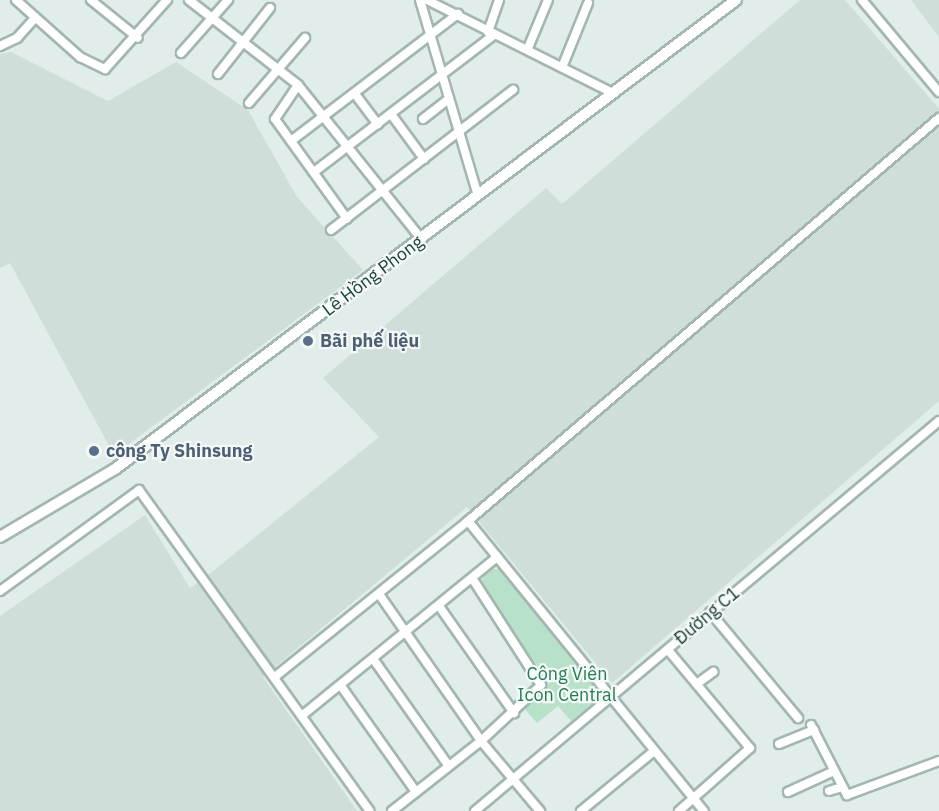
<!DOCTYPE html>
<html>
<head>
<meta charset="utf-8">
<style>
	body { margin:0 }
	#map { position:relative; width:939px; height:811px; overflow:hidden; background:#e1edea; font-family:"IBM Plex Sans",sans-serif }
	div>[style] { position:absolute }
	.built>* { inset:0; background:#cfded9 }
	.green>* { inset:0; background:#b8e1c9 }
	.roads { filter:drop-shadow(2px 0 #a3b6b2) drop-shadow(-2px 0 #a3b6b2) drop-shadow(0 2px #a3b6b2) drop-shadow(0 -2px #a3b6b2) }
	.minor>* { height:8px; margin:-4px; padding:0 4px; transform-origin:4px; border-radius:4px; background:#fff }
	.secondary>* { height:10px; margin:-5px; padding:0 5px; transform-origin:5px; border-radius:5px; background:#fff }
	.dots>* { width:16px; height:16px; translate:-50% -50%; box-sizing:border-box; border:3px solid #f2f9f7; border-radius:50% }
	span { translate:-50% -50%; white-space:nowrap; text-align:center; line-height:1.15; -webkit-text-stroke:4.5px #f2f9f7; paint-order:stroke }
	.street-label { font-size:18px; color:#1f403c }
	.service-label { font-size:18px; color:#4e5e75; font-weight:700 }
	.left { translate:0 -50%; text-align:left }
	.park-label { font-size:18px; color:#257c53 }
</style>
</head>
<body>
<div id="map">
	<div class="built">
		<i style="clip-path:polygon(800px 0,845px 0,939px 109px,939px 401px,612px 683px,467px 507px,263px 677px,357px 811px,0 811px,0 616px,145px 515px,190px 588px,202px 580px,379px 437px,323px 378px,546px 188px,562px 204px)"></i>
		<i style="clip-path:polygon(911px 0,939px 0,939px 37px)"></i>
		<i style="clip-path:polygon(11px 52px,108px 101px,176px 62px,248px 110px,297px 197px,363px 270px,114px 455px,10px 263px,0 268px,0 54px)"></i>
	</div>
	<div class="green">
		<i style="clip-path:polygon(489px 569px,500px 569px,603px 695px,571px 721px,558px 706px,537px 723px,524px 708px,543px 693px,543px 674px,480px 583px)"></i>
	</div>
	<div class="roads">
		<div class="minor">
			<i style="left:16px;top:0;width:86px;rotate:41.7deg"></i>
			<i style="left:80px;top:57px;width:28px;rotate:26deg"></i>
			<i style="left:105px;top:69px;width:93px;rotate:-48.1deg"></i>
			<i style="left:91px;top:0;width:60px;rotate:39deg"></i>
			<i style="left:189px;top:0;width:138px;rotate:37.9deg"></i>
			<i style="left:298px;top:85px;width:198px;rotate:51.3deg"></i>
			<i style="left:420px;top:0;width:204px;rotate:73.5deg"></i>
			<i style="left:427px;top:0;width:208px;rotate:26.6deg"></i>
			<i style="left:862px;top:0;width:120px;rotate:50.1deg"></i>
			<i style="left:488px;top:32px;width:34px;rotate:-71deg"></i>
			<i style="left:0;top:46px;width:19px;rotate:-25deg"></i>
			<i style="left:17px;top:38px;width:27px;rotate:-48deg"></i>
			<i style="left:528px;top:48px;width:52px;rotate:-67.4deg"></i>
			<i style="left:181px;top:53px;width:71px;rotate:-48.4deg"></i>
			<i style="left:563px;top:65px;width:67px;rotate:-68deg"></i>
			<i style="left:218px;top:74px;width:84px;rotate:-51.8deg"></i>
			<i style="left:298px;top:85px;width:41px;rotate:124.1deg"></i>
			<i style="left:275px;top:119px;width:123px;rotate:54.2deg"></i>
			<i style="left:355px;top:94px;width:38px;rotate:53deg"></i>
			<i style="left:249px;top:103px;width:86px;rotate:-49.3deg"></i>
			<i style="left:391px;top:114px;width:56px;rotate:53.7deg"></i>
			<i style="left:423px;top:119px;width:31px;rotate:-38deg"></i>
			<i style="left:291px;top:141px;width:210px;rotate:-37.3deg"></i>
			<i style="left:314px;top:172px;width:226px;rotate:-37.3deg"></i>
			<i style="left:331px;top:230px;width:230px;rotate:-37.6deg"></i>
			<i style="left:468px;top:521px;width:374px;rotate:50.9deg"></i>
			<i style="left:0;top:591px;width:172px;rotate:-36deg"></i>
			<i style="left:139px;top:490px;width:395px;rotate:54.3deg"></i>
			<i style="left:379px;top:594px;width:179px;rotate:55.2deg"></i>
			<i style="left:481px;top:741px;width:82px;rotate:-43deg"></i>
			<i style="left:541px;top:685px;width:127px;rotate:-122.8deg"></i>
			<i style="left:439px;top:606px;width:131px;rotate:55deg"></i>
			<i style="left:710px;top:612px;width:138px;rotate:50.3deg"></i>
			<i style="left:668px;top:650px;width:128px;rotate:50.1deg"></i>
			<i style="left:750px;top:748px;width:95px;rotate:138.4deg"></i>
			<i style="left:374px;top:660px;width:128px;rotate:54.8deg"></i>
			<i style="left:276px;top:676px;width:247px;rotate:-38.9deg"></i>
			<i style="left:468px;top:521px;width:620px;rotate:-40.55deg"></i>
			<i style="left:698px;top:683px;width:19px;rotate:-36deg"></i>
			<i style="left:341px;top:686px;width:130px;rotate:54.7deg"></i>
			<i style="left:304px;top:714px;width:249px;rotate:-39.1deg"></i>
			<i style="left:811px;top:725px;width:79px;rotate:62.8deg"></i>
			<i style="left:847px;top:795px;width:98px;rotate:-20.3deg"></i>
			<i style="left:779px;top:744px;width:38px;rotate:-22deg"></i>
			<i style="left:829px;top:791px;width:14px;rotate:-17deg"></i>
			<i style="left:788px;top:792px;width:51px;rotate:-24.5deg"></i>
			<i style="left:392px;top:811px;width:113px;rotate:-38.2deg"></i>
			<i style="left:481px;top:741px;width:92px;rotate:49.9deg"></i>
			<i style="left:475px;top:811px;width:606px;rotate:-40.05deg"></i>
			<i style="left:581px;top:811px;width:94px;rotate:-39.4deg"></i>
		</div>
		<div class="secondary">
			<i style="left:0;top:537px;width:134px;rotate:-30.6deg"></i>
			<i style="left:115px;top:469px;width:778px;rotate:-37.06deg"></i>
		</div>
	</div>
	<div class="dots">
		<i style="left:308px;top:341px;background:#5c6f8a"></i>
		<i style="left:94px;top:451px;background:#5c6f8a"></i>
	</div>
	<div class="street-label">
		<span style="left:373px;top:276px;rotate:-37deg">Lê Hồng Phong</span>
		<span style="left:707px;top:616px;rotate:-40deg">Đường C1</span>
	</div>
	<div class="service-label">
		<span class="left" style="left:320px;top:341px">Bãi phế liệu</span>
		<span class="left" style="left:106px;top:451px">công Ty Shinsung</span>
	</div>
	<div class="park-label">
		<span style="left:567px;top:685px">Công Viên<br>Icon Central</span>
	</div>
</div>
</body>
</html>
